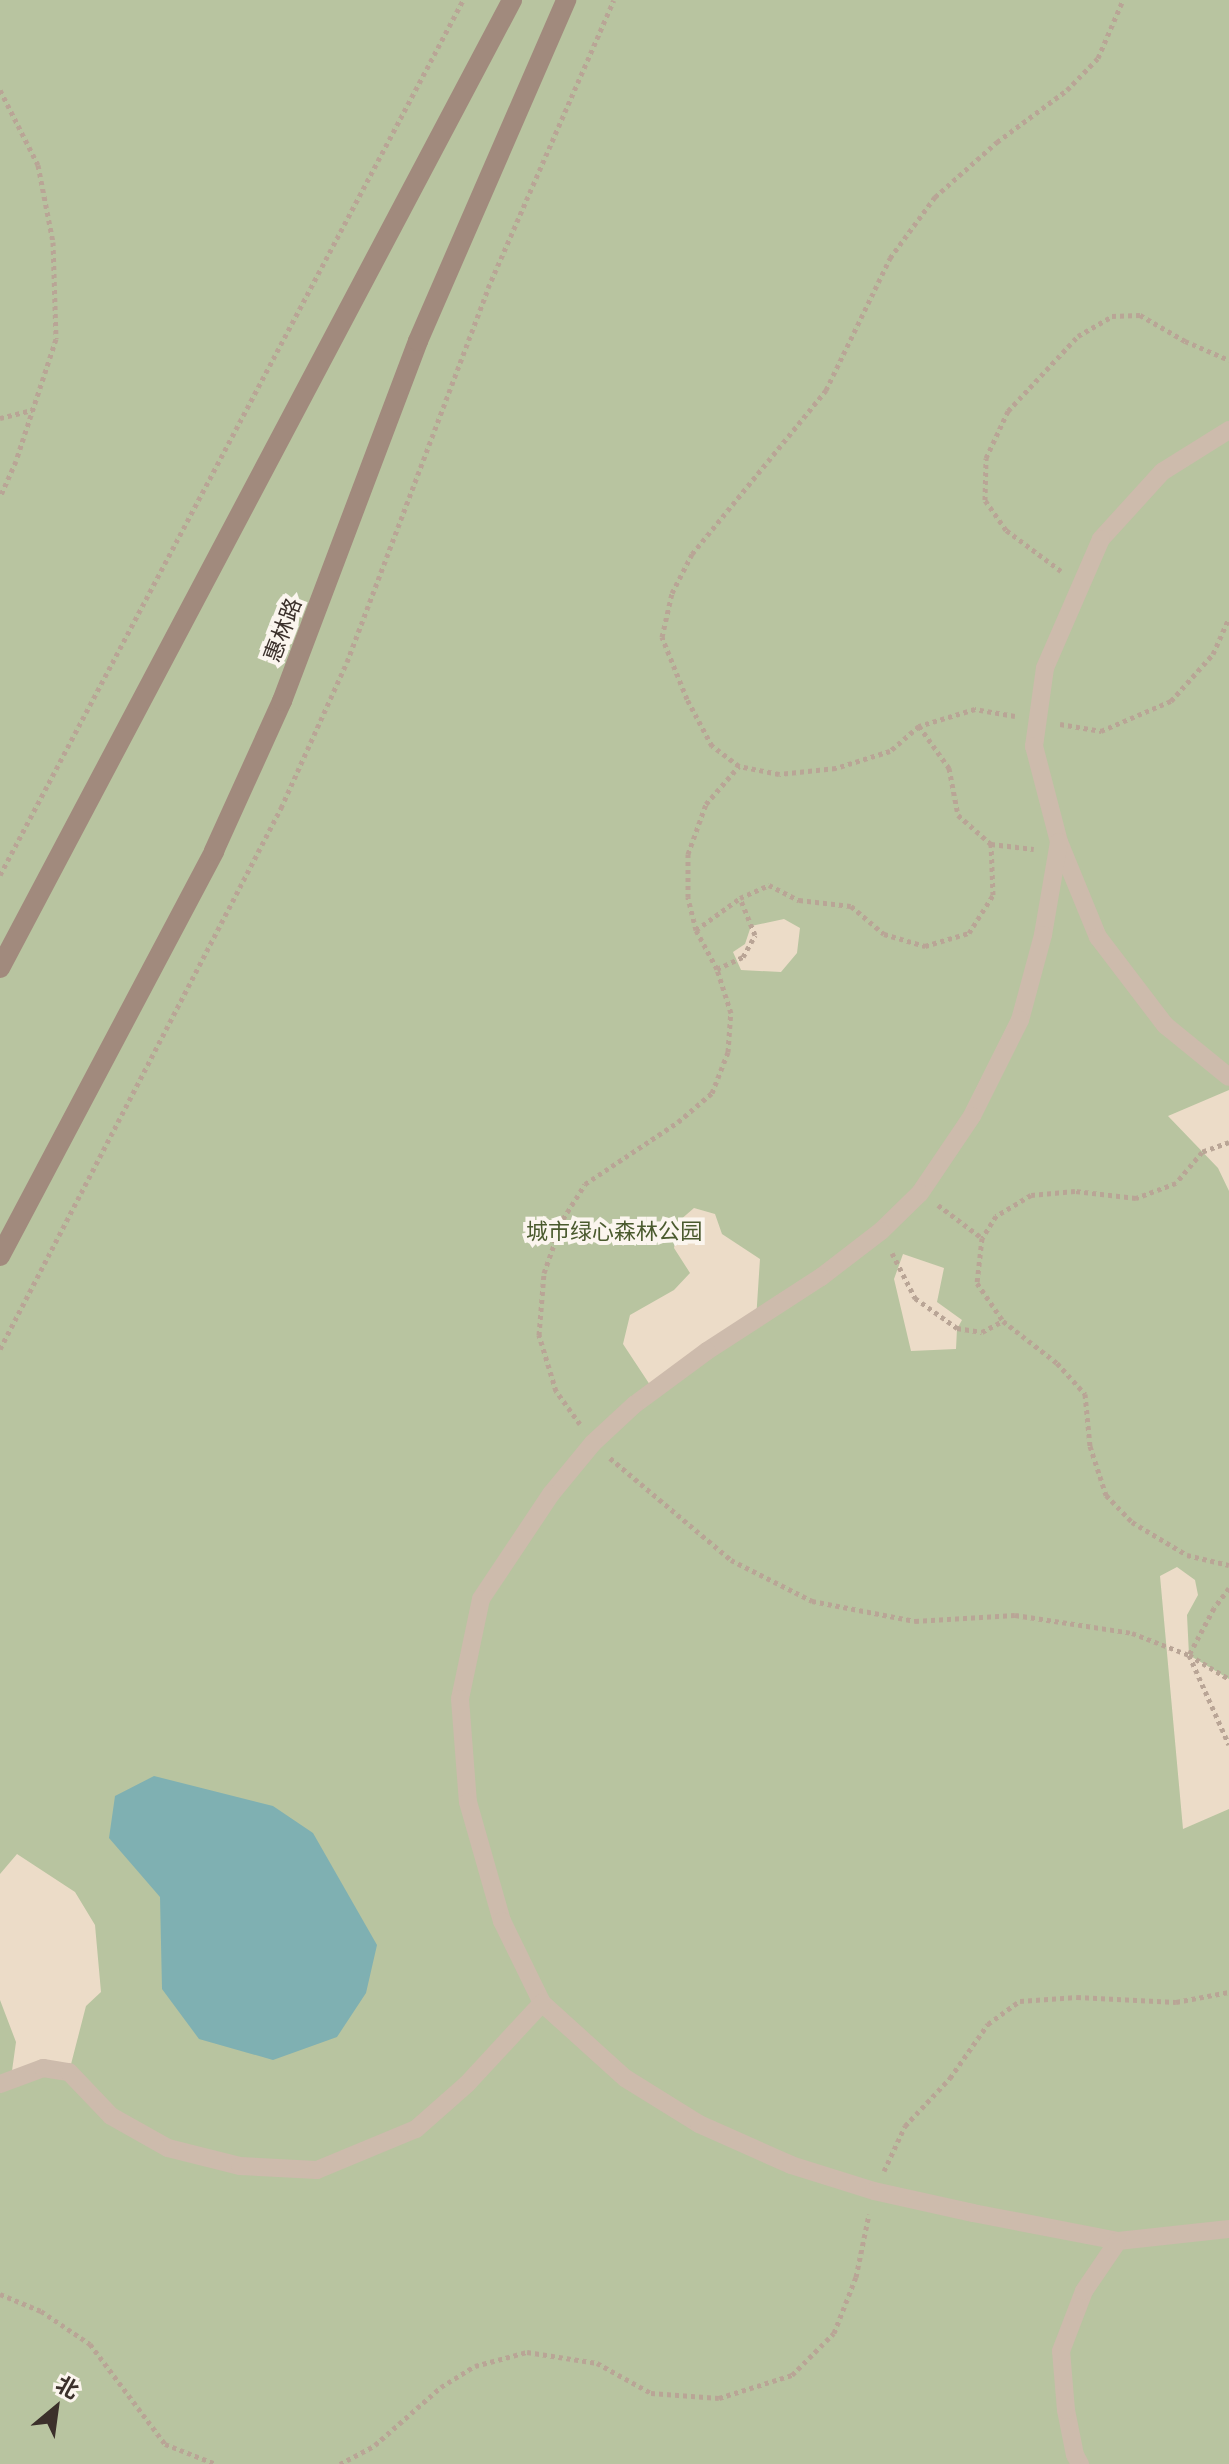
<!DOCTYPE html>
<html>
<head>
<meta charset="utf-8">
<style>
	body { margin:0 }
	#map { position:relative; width:1229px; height:2464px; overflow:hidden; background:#f4ebe1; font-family:"Archivo Narrow","Noto Sans SC",sans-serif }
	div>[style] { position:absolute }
	.green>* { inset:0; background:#b8c4a0; transform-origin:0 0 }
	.plaza>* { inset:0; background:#ecdcc8 }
	.water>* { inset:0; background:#7fb0b2 }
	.path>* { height:5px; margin-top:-2.5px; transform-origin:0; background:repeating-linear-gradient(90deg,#b9a596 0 4px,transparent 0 8px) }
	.service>* { height:18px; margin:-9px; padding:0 9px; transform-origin:9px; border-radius:9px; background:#cdbbac }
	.secondary>* { height:20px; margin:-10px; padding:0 10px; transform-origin:10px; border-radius:10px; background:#a18a7d }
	span { translate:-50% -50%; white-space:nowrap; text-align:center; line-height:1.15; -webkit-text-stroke:8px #fbf5ee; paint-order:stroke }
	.street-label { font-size:22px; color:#3b302b }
	.park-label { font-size:22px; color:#4a5a2e }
	.north { position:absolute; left:16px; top:2368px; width:80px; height:80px; -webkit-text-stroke:6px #fbf5ee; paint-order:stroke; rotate:29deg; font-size:22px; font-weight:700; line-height:32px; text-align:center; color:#3b302b }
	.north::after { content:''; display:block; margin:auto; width:28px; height:36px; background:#3b302b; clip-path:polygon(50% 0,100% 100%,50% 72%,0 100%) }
</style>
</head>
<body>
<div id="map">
	<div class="green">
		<i style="left:0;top:0;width:1229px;height:2464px"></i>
	</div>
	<div class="plaza">
		<i style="clip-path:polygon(784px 919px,800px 928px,797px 953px,781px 972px,741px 970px,733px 952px,745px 944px,751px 926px)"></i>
		<i style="clip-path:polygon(1229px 1090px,1229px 1191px,1218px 1168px,1168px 1116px)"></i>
		<i style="clip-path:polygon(694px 1208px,715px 1214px,722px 1234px,760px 1259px,756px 1320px,654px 1391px,623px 1344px,630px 1315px,674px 1290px,690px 1273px,674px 1248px,679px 1221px)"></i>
		<i style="clip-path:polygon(903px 1254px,944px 1268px,937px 1302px,962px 1320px,957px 1329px,956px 1349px,911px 1351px,894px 1279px)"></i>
		<i style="clip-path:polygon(1177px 1567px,1195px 1580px,1198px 1595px,1187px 1615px,1189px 1655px,1229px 1679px,1229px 1809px,1183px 1829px,1160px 1576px)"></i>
		<i style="clip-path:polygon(17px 1854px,75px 1892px,95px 1925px,101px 1992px,86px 2006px,69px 2072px,11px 2078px,16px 2042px,0 2000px,0 1874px)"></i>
	</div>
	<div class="water">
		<i style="clip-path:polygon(154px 1776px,273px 1806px,313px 1833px,377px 1945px,366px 1993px,337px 2037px,273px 2060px,199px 2039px,162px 1989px,160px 1897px,109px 1838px,115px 1796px)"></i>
	</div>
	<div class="path">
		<i style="left:0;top:90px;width:84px;rotate:63.1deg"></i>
		<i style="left:38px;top:165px;width:78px;rotate:79deg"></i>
		<i style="left:53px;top:242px;width:97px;rotate:88.2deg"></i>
		<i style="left:56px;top:339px;width:128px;rotate:108.2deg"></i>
		<i style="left:16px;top:461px;width:39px;rotate:114deg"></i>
		<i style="left:0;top:418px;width:33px;rotate:-14deg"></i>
		<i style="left:1061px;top:571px;width:69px;rotate:-143.3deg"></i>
		<i style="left:1006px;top:530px;width:37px;rotate:-125deg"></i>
		<i style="left:985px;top:500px;width:42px;rotate:-88.6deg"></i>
		<i style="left:986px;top:458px;width:52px;rotate:-64.9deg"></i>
		<i style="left:1008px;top:411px;width:103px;rotate:-47deg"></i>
		<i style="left:1078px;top:336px;width:39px;rotate:-30deg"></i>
		<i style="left:1112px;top:316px;width:28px;rotate:-2deg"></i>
		<i style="left:1140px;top:315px;width:52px;rotate:30deg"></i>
		<i style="left:1185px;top:341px;width:48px;rotate:23.4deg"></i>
		<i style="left:1015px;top:716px;width:41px;rotate:-170.1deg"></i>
		<i style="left:975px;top:709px;width:59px;rotate:163.1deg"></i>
		<i style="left:919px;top:726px;width:38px;rotate:139deg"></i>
		<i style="left:890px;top:751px;width:57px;rotate:162.5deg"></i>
		<i style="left:836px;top:768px;width:57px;rotate:174deg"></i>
		<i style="left:779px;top:774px;width:41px;rotate:-168.7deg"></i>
		<i style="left:739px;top:766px;width:34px;rotate:-143deg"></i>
		<i style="left:712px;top:746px;width:53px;rotate:-118deg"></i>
		<i style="left:687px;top:699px;width:67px;rotate:-112deg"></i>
		<i style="left:662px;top:637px;width:45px;rotate:-77.2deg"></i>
		<i style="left:672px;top:593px;width:44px;rotate:-62.9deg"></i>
		<i style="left:692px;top:554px;width:212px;rotate:-50.7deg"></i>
		<i style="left:826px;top:390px;width:147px;rotate:-64.1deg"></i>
		<i style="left:890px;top:258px;width:76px;rotate:-53.6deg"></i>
		<i style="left:935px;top:197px;width:83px;rotate:-41.6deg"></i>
		<i style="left:997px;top:142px;width:87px;rotate:-36.6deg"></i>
		<i style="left:1067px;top:90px;width:45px;rotate:-45.9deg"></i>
		<i style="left:1098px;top:58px;width:63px;rotate:-66.7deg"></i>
		<i style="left:1060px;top:724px;width:42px;rotate:9.7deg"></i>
		<i style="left:1101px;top:731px;width:76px;rotate:-23.2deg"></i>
		<i style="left:1171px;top:701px;width:63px;rotate:-48.2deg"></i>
		<i style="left:1213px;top:654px;width:39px;rotate:-66deg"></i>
		<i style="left:919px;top:726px;width:52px;rotate:54.5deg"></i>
		<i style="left:949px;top:768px;width:48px;rotate:79.2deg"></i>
		<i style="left:958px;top:815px;width:44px;rotate:41.3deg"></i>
		<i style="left:991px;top:844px;width:43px;rotate:6.6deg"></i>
		<i style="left:0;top:875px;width:990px;rotate:-62.11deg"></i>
		<i style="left:696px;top:930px;width:54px;rotate:-36deg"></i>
		<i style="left:740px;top:898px;width:32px;rotate:-24deg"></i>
		<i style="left:769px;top:885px;width:34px;rotate:27deg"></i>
		<i style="left:799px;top:900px;width:52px;rotate:6.6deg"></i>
		<i style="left:851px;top:906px;width:43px;rotate:40.3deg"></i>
		<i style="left:884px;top:934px;width:43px;rotate:16.3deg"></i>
		<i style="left:925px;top:946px;width:46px;rotate:-16.5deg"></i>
		<i style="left:969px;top:933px;width:45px;rotate:-57.7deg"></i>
		<i style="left:993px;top:895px;width:51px;rotate:-92.2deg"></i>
		<i style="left:717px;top:969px;width:29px;rotate:-25deg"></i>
		<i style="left:743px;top:957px;width:25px;rotate:-61deg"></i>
		<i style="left:755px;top:935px;width:40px;rotate:-112deg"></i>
		<i style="left:1229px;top:1142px;width:29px;rotate:160deg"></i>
		<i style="left:1202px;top:1152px;width:40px;rotate:130deg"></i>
		<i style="left:1176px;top:1183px;width:43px;rotate:159.4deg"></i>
		<i style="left:1136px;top:1198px;width:61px;rotate:-173.5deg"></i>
		<i style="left:1075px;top:1191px;width:44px;rotate:174.8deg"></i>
		<i style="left:1031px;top:1195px;width:41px;rotate:149deg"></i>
		<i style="left:996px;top:1216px;width:26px;rotate:122deg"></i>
		<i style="left:982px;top:1238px;width:45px;rotate:96.3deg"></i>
		<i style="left:977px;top:1283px;width:46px;rotate:55.6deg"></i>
		<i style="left:1003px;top:1321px;width:68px;rotate:37.9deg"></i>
		<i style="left:1057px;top:1363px;width:42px;rotate:47.9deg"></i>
		<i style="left:1085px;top:1394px;width:52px;rotate:84.5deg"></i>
		<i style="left:1090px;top:1446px;width:52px;rotate:71.9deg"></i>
		<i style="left:1106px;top:1495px;width:37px;rotate:46deg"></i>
		<i style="left:1132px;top:1522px;width:64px;rotate:31deg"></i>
		<i style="left:1187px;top:1555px;width:43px;rotate:13.4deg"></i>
		<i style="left:938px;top:1205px;width:55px;rotate:36.9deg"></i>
		<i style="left:892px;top:1253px;width:51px;rotate:62.9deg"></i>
		<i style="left:915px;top:1298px;width:52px;rotate:35.5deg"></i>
		<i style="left:957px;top:1328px;width:25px;rotate:9deg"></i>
		<i style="left:982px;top:1332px;width:24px;rotate:-28deg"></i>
		<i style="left:0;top:1349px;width:610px;rotate:-62.55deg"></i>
		<i style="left:281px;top:808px;width:160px;rotate:-65.7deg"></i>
		<i style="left:347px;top:662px;width:400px;rotate:-69.3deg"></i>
		<i style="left:488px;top:288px;width:314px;rotate:-66.4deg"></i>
		<i style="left:580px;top:1424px;width:41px;rotate:-126deg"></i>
		<i style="left:556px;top:1391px;width:59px;rotate:-106.9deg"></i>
		<i style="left:539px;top:1335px;width:62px;rotate:-85.4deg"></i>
		<i style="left:544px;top:1273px;width:57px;rotate:-70.6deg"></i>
		<i style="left:563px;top:1219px;width:41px;rotate:-57.8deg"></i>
		<i style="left:585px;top:1184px;width:112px;rotate:-33.7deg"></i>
		<i style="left:678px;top:1122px;width:45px;rotate:-40.5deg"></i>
		<i style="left:712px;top:1093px;width:44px;rotate:-68.7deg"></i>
		<i style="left:728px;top:1052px;width:39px;rotate:-86deg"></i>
		<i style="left:731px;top:1013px;width:46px;rotate:-107.7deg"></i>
		<i style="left:717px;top:969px;width:44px;rotate:-118.3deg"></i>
		<i style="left:696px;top:930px;width:34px;rotate:-104deg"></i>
		<i style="left:688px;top:897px;width:43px;rotate:-90deg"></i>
		<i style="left:688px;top:854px;width:53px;rotate:-70.2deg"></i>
		<i style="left:706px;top:804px;width:50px;rotate:-49deg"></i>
		<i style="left:610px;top:1458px;width:158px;rotate:40.1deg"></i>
		<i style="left:731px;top:1560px;width:91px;rotate:26.8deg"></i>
		<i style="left:812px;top:1601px;width:105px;rotate:11deg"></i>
		<i style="left:915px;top:1621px;width:100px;rotate:-3.4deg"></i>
		<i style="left:1015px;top:1615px;width:118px;rotate:8.7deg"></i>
		<i style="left:1132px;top:1633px;width:61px;rotate:21.1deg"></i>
		<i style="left:1189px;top:1655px;width:47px;rotate:31deg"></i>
		<i style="left:1229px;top:1588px;width:25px;rotate:127deg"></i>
		<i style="left:1214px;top:1608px;width:53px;rotate:118deg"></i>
		<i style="left:1189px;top:1655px;width:98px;rotate:66deg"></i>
		<i style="left:884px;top:2171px;width:50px;rotate:-65deg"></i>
		<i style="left:905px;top:2126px;width:66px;rotate:-46.8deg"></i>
		<i style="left:950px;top:2078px;width:66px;rotate:-54.9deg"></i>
		<i style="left:988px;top:2024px;width:39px;rotate:-36deg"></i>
		<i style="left:1020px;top:2001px;width:57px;rotate:-4deg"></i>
		<i style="left:1077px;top:1997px;width:99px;rotate:2.9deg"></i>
		<i style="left:1176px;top:2002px;width:54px;rotate:-10.7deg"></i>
		<i style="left:0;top:2294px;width:44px;rotate:22.5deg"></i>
		<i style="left:41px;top:2311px;width:59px;rotate:34deg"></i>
		<i style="left:90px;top:2344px;width:125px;rotate:53.1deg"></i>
		<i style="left:165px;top:2444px;width:55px;rotate:21.4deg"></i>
		<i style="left:340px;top:2464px;width:40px;rotate:-28deg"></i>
		<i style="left:375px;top:2445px;width:88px;rotate:-41.3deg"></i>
		<i style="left:441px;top:2387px;width:40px;rotate:-32deg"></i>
		<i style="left:475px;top:2366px;width:54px;rotate:-15.1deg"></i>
		<i style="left:527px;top:2352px;width:71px;rotate:8.9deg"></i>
		<i style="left:597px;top:2363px;width:62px;rotate:29.1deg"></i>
		<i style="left:651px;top:2393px;width:68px;rotate:4.2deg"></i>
		<i style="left:719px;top:2398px;width:77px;rotate:-17.5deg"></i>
		<i style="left:792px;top:2375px;width:59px;rotate:-45deg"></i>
		<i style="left:834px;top:2333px;width:60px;rotate:-68.6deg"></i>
		<i style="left:856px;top:2277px;width:64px;rotate:-78.3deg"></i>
	</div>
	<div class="service">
		<i style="left:1229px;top:430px;width:79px;rotate:147.9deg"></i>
		<i style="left:1162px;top:472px;width:91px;rotate:132.3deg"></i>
		<i style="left:1101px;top:539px;width:141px;rotate:113.5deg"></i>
		<i style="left:1045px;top:668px;width:79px;rotate:98deg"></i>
		<i style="left:1034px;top:746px;width:99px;rotate:75.4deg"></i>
		<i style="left:1059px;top:842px;width:103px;rotate:67.7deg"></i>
		<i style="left:1098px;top:937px;width:111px;rotate:52.7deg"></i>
		<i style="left:1165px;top:1025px;width:82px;rotate:39.1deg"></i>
		<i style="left:1059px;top:842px;width:94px;rotate:99.8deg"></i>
		<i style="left:1043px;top:935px;width:88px;rotate:105.1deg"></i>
		<i style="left:1020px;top:1020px;width:107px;rotate:116.6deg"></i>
		<i style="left:972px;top:1116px;width:93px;rotate:124deg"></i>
		<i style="left:920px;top:1193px;width:54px;rotate:135.7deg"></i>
		<i style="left:881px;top:1231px;width:76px;rotate:142.5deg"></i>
		<i style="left:821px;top:1277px;width:136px;rotate:147deg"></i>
		<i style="left:707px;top:1351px;width:91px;rotate:143.5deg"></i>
		<i style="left:634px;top:1405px;width:56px;rotate:137.2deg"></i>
		<i style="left:593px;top:1443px;width:66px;rotate:129.5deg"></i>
		<i style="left:551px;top:1494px;width:126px;rotate:123.7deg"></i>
		<i style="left:481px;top:1599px;width:102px;rotate:101.9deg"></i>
		<i style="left:460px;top:1699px;width:103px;rotate:85.6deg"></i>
		<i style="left:468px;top:1802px;width:124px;rotate:74.1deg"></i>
		<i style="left:502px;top:1921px;width:91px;rotate:64deg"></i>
		<i style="left:542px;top:2003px;width:112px;rotate:42.1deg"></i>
		<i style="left:625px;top:2078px;width:87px;rotate:31.9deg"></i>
		<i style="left:699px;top:2124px;width:101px;rotate:24deg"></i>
		<i style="left:791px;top:2165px;width:87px;rotate:17.4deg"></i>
		<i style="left:874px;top:2191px;width:101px;rotate:12.5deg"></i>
		<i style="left:973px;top:2213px;width:148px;rotate:10.9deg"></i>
		<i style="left:1118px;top:2241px;width:112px;rotate:-6.2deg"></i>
		<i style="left:0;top:2084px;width:46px;rotate:-20.4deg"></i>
		<i style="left:43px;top:2068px;width:26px;rotate:9deg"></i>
		<i style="left:69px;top:2072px;width:61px;rotate:46.3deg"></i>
		<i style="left:111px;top:2116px;width:65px;rotate:29.3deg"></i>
		<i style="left:168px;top:2148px;width:74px;rotate:14deg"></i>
		<i style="left:240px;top:2166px;width:77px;rotate:3deg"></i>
		<i style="left:317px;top:2170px;width:107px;rotate:-22.5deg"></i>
		<i style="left:416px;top:2129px;width:68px;rotate:-41.4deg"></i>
		<i style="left:467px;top:2084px;width:110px;rotate:-47.2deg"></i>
		<i style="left:1080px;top:2464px;width:10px;rotate:-119deg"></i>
		<i style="left:1075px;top:2455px;width:46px;rotate:-101.3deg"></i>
		<i style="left:1066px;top:2410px;width:59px;rotate:-94.8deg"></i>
		<i style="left:1061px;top:2351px;width:64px;rotate:-69deg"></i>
		<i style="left:1084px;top:2291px;width:60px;rotate:-55.8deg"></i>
	</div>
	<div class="secondary">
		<i style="left:0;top:968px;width:1095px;rotate:-62.12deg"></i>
		<i style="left:0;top:1256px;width:458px;rotate:-62.1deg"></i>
		<i style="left:214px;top:851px;width:165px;rotate:-65.6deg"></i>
		<i style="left:282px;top:701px;width:385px;rotate:-69.3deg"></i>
		<i style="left:418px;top:341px;width:372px;rotate:-66.5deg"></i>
	</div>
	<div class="street-label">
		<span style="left:283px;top:630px;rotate:-69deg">惠林路</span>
	</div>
	<div class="park-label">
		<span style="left:614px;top:1232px">城市绿心森林公园</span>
	</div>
	<div class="north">北</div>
</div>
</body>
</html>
